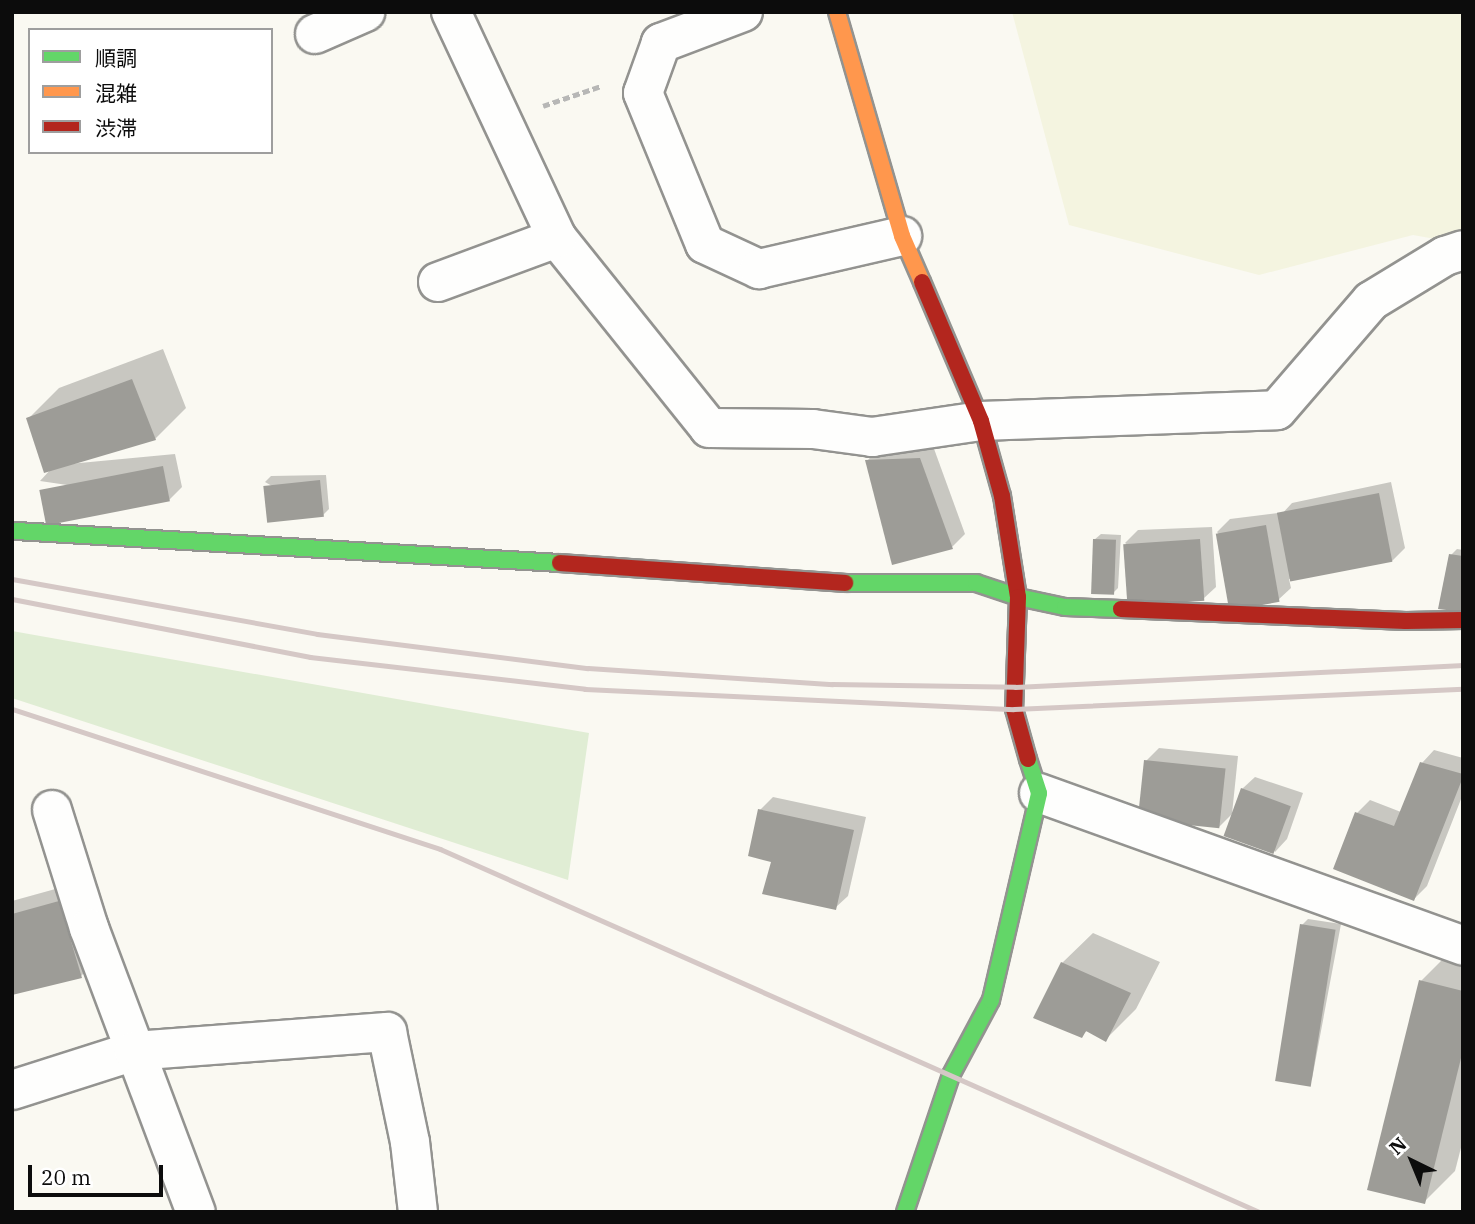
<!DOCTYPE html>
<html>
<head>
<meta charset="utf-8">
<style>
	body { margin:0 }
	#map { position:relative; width:1475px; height:1224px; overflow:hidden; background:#faf9f2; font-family:"IBM Plex Serif","Noto Sans JP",serif }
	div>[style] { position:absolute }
	.farmland>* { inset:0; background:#f4f4e0 }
	.green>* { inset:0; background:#e0edd4 }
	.shadow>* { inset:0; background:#0003 }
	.building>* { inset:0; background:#9d9c97; transform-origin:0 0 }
	.path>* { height:4.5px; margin-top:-2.25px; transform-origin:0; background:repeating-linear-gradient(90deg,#b7b7b6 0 7px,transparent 0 10.5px) }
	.roads { filter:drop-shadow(2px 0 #939390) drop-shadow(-2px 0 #939390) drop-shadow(0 2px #939390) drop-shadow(0 -2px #939390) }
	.street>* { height:38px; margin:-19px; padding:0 19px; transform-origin:19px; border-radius:19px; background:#fefefd }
	.fast>* { height:16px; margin:-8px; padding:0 8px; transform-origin:8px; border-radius:8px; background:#63d668 }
	.slow>* { height:16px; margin:-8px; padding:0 8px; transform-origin:8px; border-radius:8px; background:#ff974d }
	.jam>* { height:16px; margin:-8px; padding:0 8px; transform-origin:8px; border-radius:8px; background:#b3261e }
	.rail>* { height:5px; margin:-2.5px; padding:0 2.5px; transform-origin:2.5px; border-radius:2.5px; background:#d5c8c6 }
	span { translate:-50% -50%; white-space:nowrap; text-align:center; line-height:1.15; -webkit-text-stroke:7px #fff; paint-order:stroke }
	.frame { position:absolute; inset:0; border:14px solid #0c0c0c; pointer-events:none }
	.legend { position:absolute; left:28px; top:28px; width:245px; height:126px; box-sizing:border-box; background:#fff; border:2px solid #9e9e9e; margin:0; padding:9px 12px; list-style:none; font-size:21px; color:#0c0c0c }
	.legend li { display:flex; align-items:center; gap:14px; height:35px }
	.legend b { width:35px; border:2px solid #9e9e9e }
	.north { position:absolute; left:1377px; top:1126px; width:70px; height:70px; -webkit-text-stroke:5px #fff; paint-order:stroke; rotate:317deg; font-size:19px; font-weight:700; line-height:28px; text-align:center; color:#0c0c0c }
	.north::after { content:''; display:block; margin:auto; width:24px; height:32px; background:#0c0c0c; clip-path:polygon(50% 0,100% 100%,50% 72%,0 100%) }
	.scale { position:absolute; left:28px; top:1165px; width:135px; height:32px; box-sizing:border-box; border:4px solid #0c0c0c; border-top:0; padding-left:9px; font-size:21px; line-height:24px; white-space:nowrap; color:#0c0c0c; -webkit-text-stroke:5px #fff; paint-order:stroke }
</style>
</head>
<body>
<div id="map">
	<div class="farmland">
		<i style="clip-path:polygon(1012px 12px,1463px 12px,1463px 244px,1413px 235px,1259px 275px,1069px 225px)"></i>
	</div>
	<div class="green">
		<i style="clip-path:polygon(12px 631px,589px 733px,568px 880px,12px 698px)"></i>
	</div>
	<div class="shadow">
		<i style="clip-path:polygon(163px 349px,186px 408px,155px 439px,69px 464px,175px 454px,182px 487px,169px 500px,40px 481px,51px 469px,28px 419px,59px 388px)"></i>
		<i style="clip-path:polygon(933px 446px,965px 534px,952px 547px,867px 461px,879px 448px)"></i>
		<i style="clip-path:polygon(326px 475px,329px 509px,323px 515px,265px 482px,271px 476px)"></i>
		<i style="clip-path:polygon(1391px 482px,1405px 548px,1392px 561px,1289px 579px,1291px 588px,1278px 600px,1217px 532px,1230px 519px,1278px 513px,1279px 517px,1292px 503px)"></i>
		<i style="clip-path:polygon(1212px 527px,1216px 587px,1203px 599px,1125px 543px,1138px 530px)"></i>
		<i style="clip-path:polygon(1101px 534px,1121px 535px,1118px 588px,1112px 594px,1094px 540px)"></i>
		<i style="clip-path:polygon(1457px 549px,1463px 550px,1463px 610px,1451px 555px)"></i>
		<i style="clip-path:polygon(1159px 748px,1238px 756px,1232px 814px,1219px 827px,1146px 761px)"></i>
		<i style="clip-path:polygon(1434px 750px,1463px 758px,1463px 794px,1427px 886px,1414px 899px,1357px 813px,1370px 800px,1401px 812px,1422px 763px)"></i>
		<i style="clip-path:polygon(1255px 777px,1303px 793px,1287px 839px,1275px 852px,1242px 789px)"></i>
		<i style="clip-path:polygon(773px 797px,866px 817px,848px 896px,835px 908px,774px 860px,760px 810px)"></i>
		<i style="clip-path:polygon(77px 883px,99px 958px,81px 976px,12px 994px,12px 901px)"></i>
		<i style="clip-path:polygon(1308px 919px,1341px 924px,1312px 1079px,1306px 1085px,1302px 925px)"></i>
		<i style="clip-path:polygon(1093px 933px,1160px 962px,1136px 1009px,1106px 1039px,1088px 1030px,1081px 1036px,1062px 963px)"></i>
		<i style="clip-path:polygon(1451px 951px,1463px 953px,1463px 1140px,1455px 1171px,1424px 1202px,1421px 981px)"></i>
	</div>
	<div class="building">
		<i style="clip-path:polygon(132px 379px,156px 440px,44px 473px,26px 418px)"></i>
		<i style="clip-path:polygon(920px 458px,953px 549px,892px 565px,865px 460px)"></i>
		<i style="left:163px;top:466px;width:36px;height:126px;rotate:79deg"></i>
		<i style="left:320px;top:480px;width:37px;height:57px;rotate:84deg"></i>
		<i style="left:1379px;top:493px;width:70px;height:104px;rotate:79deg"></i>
		<i style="left:1266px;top:525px;width:78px;height:51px;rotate:80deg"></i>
		<i style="left:1093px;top:539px;width:23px;height:55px;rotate:2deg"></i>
		<i style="left:1200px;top:539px;width:62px;height:77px;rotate:86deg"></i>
		<i style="clip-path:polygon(1449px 554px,1463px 556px,1463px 612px,1438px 609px)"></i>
		<i style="left:1144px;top:760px;width:82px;height:60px;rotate:6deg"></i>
		<i style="clip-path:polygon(1420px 762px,1463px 774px,1463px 777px,1414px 901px,1333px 869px,1355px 812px,1394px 826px)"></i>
		<i style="left:1241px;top:788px;width:53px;height:51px;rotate:20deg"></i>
		<i style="clip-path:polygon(758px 809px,854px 830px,836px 910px,762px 894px,771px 862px,748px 856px)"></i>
		<i style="clip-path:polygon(59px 901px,82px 978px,12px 995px,12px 914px)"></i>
		<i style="left:1300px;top:924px;width:36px;height:159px;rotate:9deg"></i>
		<i style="clip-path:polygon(1061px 962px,1131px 993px,1106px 1042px,1086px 1031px,1082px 1038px,1033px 1018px)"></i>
		<i style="clip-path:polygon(1419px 980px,1463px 991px,1463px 1050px,1425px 1204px,1367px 1190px)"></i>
	</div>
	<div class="path">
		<i style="left:543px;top:106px;width:61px;rotate:-19deg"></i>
	</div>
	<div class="roads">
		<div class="street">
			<i style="left:743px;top:12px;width:88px;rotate:159.3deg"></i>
			<i style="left:661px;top:43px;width:53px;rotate:109.8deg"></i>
			<i style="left:643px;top:93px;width:163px;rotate:67.7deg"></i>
			<i style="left:705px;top:244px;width:60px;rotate:24.8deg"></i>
			<i style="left:759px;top:269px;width:147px;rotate:-13deg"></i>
			<i style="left:315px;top:34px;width:55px;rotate:-23.7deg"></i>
			<i style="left:557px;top:238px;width:243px;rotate:51.3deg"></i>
			<i style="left:709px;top:428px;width:104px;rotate:0.6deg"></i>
			<i style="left:813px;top:429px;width:60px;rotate:7.7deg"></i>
			<i style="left:872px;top:437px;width:110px;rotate:-8.4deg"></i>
			<i style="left:981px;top:421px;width:296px;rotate:-2.1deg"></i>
			<i style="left:1277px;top:410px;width:144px;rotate:-49.2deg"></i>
			<i style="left:1371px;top:301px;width:87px;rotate:-31.3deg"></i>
			<i style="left:1445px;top:256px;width:19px;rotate:-18deg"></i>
			<i style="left:438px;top:282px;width:127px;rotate:-20.3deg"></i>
			<i style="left:557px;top:238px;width:250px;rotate:-115.1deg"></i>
			<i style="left:1039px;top:793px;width:451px;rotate:19.8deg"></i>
			<i style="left:52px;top:810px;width:124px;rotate:72.6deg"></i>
			<i style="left:89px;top:928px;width:303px;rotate:69.4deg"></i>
			<i style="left:12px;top:1090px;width:128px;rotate:-17.7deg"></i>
			<i style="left:134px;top:1051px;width:254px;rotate:-4.3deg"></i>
			<i style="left:387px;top:1032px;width:112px;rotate:78.2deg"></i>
			<i style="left:410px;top:1142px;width:70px;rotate:83.5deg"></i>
		</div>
		<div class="fast">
			<i style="left:16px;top:531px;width:545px;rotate:3.37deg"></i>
			<i style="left:845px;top:583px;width:131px"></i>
			<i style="left:976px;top:583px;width:44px;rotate:18.4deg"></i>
			<i style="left:1018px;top:597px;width:48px;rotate:12deg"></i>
			<i style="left:1065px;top:607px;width:56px;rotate:2deg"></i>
			<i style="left:905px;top:1212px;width:145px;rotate:-71.4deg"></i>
			<i style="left:951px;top:1075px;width:85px;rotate:-61.9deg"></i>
			<i style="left:991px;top:1000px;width:212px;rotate:-76.9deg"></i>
			<i style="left:1039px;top:793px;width:36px;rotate:-108deg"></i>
		</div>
		<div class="slow">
			<i style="left:837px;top:12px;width:233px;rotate:73.8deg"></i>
			<i style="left:902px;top:236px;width:50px;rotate:66.5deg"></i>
		</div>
		<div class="jam">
			<i style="left:922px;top:282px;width:151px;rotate:67deg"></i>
			<i style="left:981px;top:421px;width:78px;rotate:74.4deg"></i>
			<i style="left:1002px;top:496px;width:102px;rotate:81deg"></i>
			<i style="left:1018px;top:597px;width:112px;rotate:92deg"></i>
			<i style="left:1014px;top:709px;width:52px;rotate:74.4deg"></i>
			<i style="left:560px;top:563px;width:286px;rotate:4deg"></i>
			<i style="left:1121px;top:609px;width:285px;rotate:2.4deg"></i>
			<i style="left:1406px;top:621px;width:57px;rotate:-1deg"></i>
		</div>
	</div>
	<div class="rail">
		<i style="left:12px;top:579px;width:310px;rotate:10.2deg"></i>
		<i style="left:317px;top:634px;width:273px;rotate:7.2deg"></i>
		<i style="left:588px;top:668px;width:245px;rotate:3.8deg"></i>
		<i style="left:832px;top:684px;width:183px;rotate:0.9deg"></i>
		<i style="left:1015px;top:687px;width:449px;rotate:-2.8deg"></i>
		<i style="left:12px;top:599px;width:304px;rotate:11deg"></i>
		<i style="left:310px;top:657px;width:277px;rotate:6.6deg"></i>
		<i style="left:585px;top:689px;width:429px;rotate:2.7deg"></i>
		<i style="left:1014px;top:709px;width:449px;rotate:-2.6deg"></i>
		<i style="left:12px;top:709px;width:450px;rotate:18.1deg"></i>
		<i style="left:440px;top:849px;width:896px;rotate:23.9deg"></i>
	</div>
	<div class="frame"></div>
	<ul class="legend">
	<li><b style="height:9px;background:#63d668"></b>順調</li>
	<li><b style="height:9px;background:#ff974d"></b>混雑</li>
	<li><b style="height:9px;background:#b3261e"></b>渋滞</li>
	</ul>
	<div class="north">N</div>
	<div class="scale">20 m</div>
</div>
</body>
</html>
